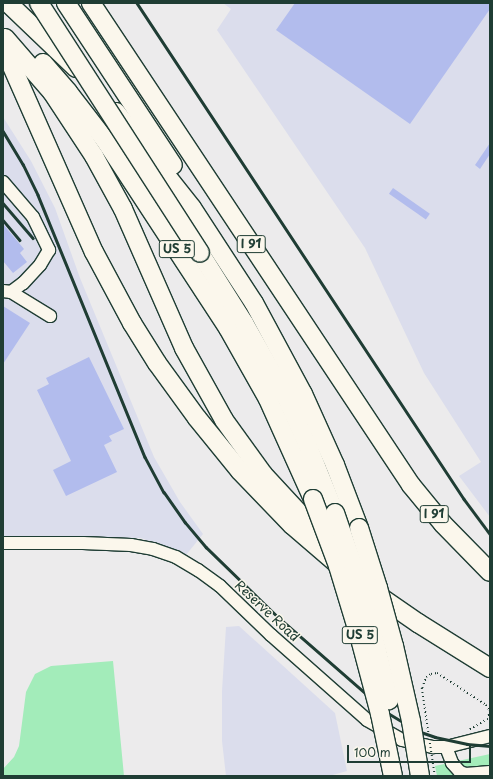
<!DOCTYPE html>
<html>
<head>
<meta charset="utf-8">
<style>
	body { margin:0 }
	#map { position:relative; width:493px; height:779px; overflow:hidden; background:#ecebec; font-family:"Playpen Sans",sans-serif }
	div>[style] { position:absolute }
	.built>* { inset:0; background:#dbddec }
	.green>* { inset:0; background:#a3ecba }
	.building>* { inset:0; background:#b2bced; transform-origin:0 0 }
	.path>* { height:1.5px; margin-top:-0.75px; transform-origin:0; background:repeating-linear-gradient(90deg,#1f3d34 0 1px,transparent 0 4px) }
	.roads { filter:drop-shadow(1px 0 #1f3d34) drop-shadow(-1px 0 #1f3d34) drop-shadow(0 1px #1f3d34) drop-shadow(0 -1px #1f3d34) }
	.minor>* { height:12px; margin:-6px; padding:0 6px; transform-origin:6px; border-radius:6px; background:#fbf7ec }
	.highway>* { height:18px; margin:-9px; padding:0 9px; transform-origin:9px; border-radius:9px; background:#fbf7ec }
	.rail>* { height:2.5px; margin:-1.25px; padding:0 1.25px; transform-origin:1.25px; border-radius:1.25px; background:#1f3d34 }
	.path-bridge>* { height:1.5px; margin-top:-0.75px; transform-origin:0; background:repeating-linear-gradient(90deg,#1f3d34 0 1px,transparent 0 4px) }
	.bridges { filter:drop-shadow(1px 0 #1f3d34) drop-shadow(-1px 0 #1f3d34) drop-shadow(0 1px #1f3d34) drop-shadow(0 -1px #1f3d34) }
	.highway-bridge>* { height:18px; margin:-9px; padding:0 9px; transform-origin:9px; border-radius:9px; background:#fbf7ec }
	span { translate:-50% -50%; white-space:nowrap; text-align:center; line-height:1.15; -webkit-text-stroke:3px #fbf7ec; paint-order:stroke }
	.shield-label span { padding:1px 3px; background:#fbf7ec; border:1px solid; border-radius:3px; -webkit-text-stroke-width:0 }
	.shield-label { font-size:12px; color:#1f3d34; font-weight:700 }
	.street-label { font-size:13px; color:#1f3d34 }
	.frame { position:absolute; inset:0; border:4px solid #1f3d34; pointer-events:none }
	.scale { position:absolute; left:347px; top:745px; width:124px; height:18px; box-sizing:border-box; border:2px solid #1f3d34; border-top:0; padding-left:5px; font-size:12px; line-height:14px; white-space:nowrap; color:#1f3d34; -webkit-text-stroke:3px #fbf7ec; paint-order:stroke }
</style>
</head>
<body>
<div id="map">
	<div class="built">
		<i style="clip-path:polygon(223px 3px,490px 3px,490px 517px,459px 476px,481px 462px,424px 373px,365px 248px,217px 30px,231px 9px)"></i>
		<i style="clip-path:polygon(3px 117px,31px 161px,55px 208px,80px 278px,154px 457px,180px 502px,203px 534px,186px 555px,141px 538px,3px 536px)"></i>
		<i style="clip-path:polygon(239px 626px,335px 713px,347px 771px,329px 776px,226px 776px,222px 741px,222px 691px,226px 627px)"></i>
	</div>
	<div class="green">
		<i style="clip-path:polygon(113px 661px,124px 776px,3px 776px,3px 769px,14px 757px,19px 746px,26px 692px,35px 674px,51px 666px)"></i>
		<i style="clip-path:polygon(490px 754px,490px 776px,437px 776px,435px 766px)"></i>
	</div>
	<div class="building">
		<i style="clip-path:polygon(295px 3px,490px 3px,490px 9px,410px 124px,276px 30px)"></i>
		<i style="clip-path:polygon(490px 143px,490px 154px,480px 169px,475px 165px)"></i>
		<i style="left:393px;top:188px;width:45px;height:7px;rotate:35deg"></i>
		<i style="clip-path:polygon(3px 224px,24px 249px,20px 253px,27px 262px,13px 273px,3px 261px)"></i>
		<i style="clip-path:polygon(3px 306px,30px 323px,3px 364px)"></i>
		<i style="clip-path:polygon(89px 357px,124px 429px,109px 436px,112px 441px,104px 445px,117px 472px,66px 496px,53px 470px,71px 461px,37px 390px,49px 384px,46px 378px)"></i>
	</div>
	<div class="path">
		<i style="left:422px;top:688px;width:12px;rotate:-70deg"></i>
		<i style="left:426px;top:677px;width:6px;rotate:-31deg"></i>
		<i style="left:431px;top:674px;width:6px;rotate:-9deg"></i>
		<i style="left:437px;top:673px;width:59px;rotate:33.1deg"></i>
		<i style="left:486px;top:705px;width:7px;rotate:56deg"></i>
		<i style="left:490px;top:711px;width:8px;rotate:104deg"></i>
		<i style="left:488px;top:719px;width:23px;rotate:149deg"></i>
	</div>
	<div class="roads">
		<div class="minor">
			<i style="left:3px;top:182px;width:46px;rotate:49.4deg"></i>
			<i style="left:33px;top:217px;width:37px;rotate:64deg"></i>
			<i style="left:49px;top:250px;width:17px;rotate:121deg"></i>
			<i style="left:40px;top:265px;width:25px;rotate:133deg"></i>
			<i style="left:23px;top:283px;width:15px;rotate:143deg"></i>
			<i style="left:11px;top:292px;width:8px;rotate:-173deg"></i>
			<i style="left:11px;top:292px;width:46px;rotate:31.6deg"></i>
			<i style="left:3px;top:543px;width:80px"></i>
			<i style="left:83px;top:543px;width:48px;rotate:2.4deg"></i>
			<i style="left:131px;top:545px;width:22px;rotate:10deg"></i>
			<i style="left:153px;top:549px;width:24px;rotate:19deg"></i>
			<i style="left:176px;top:557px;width:26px;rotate:31deg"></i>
			<i style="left:198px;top:570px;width:27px;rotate:36deg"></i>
			<i style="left:220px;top:586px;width:71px;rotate:43.9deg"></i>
			<i style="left:271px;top:635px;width:128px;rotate:41.5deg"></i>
			<i style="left:367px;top:720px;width:40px;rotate:29.7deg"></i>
			<i style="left:402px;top:740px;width:32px;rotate:13deg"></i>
			<i style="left:433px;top:747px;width:13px"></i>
			<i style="left:446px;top:747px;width:45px;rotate:-14deg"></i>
			<i style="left:446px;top:747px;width:17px;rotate:69deg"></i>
			<i style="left:452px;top:763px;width:12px;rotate:48deg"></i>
			<i style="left:460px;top:772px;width:6px;rotate:18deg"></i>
			<i style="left:466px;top:774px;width:24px;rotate:-5deg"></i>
		</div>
		<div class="highway">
			<i style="left:8px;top:3px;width:94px;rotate:43.7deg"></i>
			<i style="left:66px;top:3px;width:194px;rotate:56.6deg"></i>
			<i style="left:91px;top:3px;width:579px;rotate:56.42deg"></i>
			<i style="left:411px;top:485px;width:50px;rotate:50.6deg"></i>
			<i style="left:443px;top:524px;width:67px;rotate:45.6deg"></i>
			<i style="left:5px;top:38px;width:72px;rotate:49deg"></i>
			<i style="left:52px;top:92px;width:77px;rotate:56.7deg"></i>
			<i style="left:94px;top:156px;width:60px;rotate:61.3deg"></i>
			<i style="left:123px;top:209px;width:152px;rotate:66.3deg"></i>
			<i style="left:184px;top:348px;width:82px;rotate:60.9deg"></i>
			<i style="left:224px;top:420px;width:67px;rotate:54.2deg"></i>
			<i style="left:263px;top:474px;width:87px;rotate:47.3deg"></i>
			<i style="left:3px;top:46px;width:225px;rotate:66.2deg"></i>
			<i style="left:94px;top:252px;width:81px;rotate:61.8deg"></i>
			<i style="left:132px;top:323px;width:47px;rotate:58deg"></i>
			<i style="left:157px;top:363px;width:68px;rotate:54deg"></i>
			<i style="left:197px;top:418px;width:68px;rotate:50.9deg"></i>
			<i style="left:240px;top:471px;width:75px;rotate:46.1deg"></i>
			<i style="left:292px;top:525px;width:66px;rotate:40.7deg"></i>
			<i style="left:43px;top:63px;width:38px;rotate:49deg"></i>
			<i style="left:68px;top:92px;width:61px;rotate:52.4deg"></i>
			<i style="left:105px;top:140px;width:225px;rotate:56.8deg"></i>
			<i style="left:228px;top:328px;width:81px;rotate:60.6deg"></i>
			<i style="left:268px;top:399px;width:110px;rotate:65.8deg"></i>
			<i style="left:116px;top:112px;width:122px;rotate:51.6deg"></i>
			<i style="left:192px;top:208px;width:113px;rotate:56.9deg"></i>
			<i style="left:254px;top:303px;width:103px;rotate:61.7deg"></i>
			<i style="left:303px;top:394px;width:78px;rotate:65.7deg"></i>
			<i style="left:335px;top:465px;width:67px;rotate:69.1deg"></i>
			<i style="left:200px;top:253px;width:83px;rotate:57.8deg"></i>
			<i style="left:244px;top:323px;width:85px;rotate:60.4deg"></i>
			<i style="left:286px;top:397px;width:51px;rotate:65.9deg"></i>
			<i style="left:307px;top:444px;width:74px;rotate:67.9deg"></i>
			<i style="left:373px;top:592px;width:55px;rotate:34.6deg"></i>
			<i style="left:418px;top:623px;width:85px;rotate:32deg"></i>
		</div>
	</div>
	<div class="rail">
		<i style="left:137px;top:3px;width:594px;rotate:56.6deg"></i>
		<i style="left:464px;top:499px;width:44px;rotate:53.4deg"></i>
		<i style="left:3px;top:131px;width:39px;rotate:59deg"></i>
		<i style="left:23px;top:164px;width:34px;rotate:64deg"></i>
		<i style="left:38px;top:195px;width:283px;rotate:67.8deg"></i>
		<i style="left:145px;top:457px;width:40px;rotate:62deg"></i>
		<i style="left:164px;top:492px;width:37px;rotate:55deg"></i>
		<i style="left:185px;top:522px;width:33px;rotate:50deg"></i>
		<i style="left:206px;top:547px;width:99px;rotate:44.2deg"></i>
		<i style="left:277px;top:616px;width:147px;rotate:41.1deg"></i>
		<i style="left:388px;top:713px;width:35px;rotate:31deg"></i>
		<i style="left:418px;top:731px;width:18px;rotate:19deg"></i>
		<i style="left:435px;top:737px;width:33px;rotate:12deg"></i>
		<i style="left:467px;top:744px;width:23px;rotate:5deg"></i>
		<i style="left:3px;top:203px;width:46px;rotate:49.4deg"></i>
		<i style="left:3px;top:220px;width:26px;rotate:50deg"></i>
	</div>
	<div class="path-bridge">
		<i style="left:422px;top:688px;width:89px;rotate:81.6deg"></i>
	</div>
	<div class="bridges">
		<div class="highway-bridge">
			<i style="left:39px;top:3px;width:297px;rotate:57.2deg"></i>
			<i style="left:313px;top:499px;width:72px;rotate:69.5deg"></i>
			<i style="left:338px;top:566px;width:72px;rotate:73.1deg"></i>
			<i style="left:359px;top:635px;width:82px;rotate:75.1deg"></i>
			<i style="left:380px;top:714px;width:63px;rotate:78.2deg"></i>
			<i style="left:335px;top:513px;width:92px;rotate:71deg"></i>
			<i style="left:365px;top:600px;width:103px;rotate:76.5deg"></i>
			<i style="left:359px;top:528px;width:63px;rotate:72.4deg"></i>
			<i style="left:378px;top:588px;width:60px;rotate:74.6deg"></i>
			<i style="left:394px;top:646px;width:77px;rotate:77.2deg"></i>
			<i style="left:411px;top:721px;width:56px;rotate:80.7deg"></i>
		</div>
	</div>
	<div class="shield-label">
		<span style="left:251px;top:244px">I 91</span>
		<span style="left:177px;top:249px">US 5</span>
		<span style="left:434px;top:514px">I 91</span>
		<span style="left:360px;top:635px">US 5</span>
	</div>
	<div class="street-label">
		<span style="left:267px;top:611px;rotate:43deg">Reserve Road</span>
	</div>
	<div class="frame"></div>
	<div class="scale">100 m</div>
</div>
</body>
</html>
